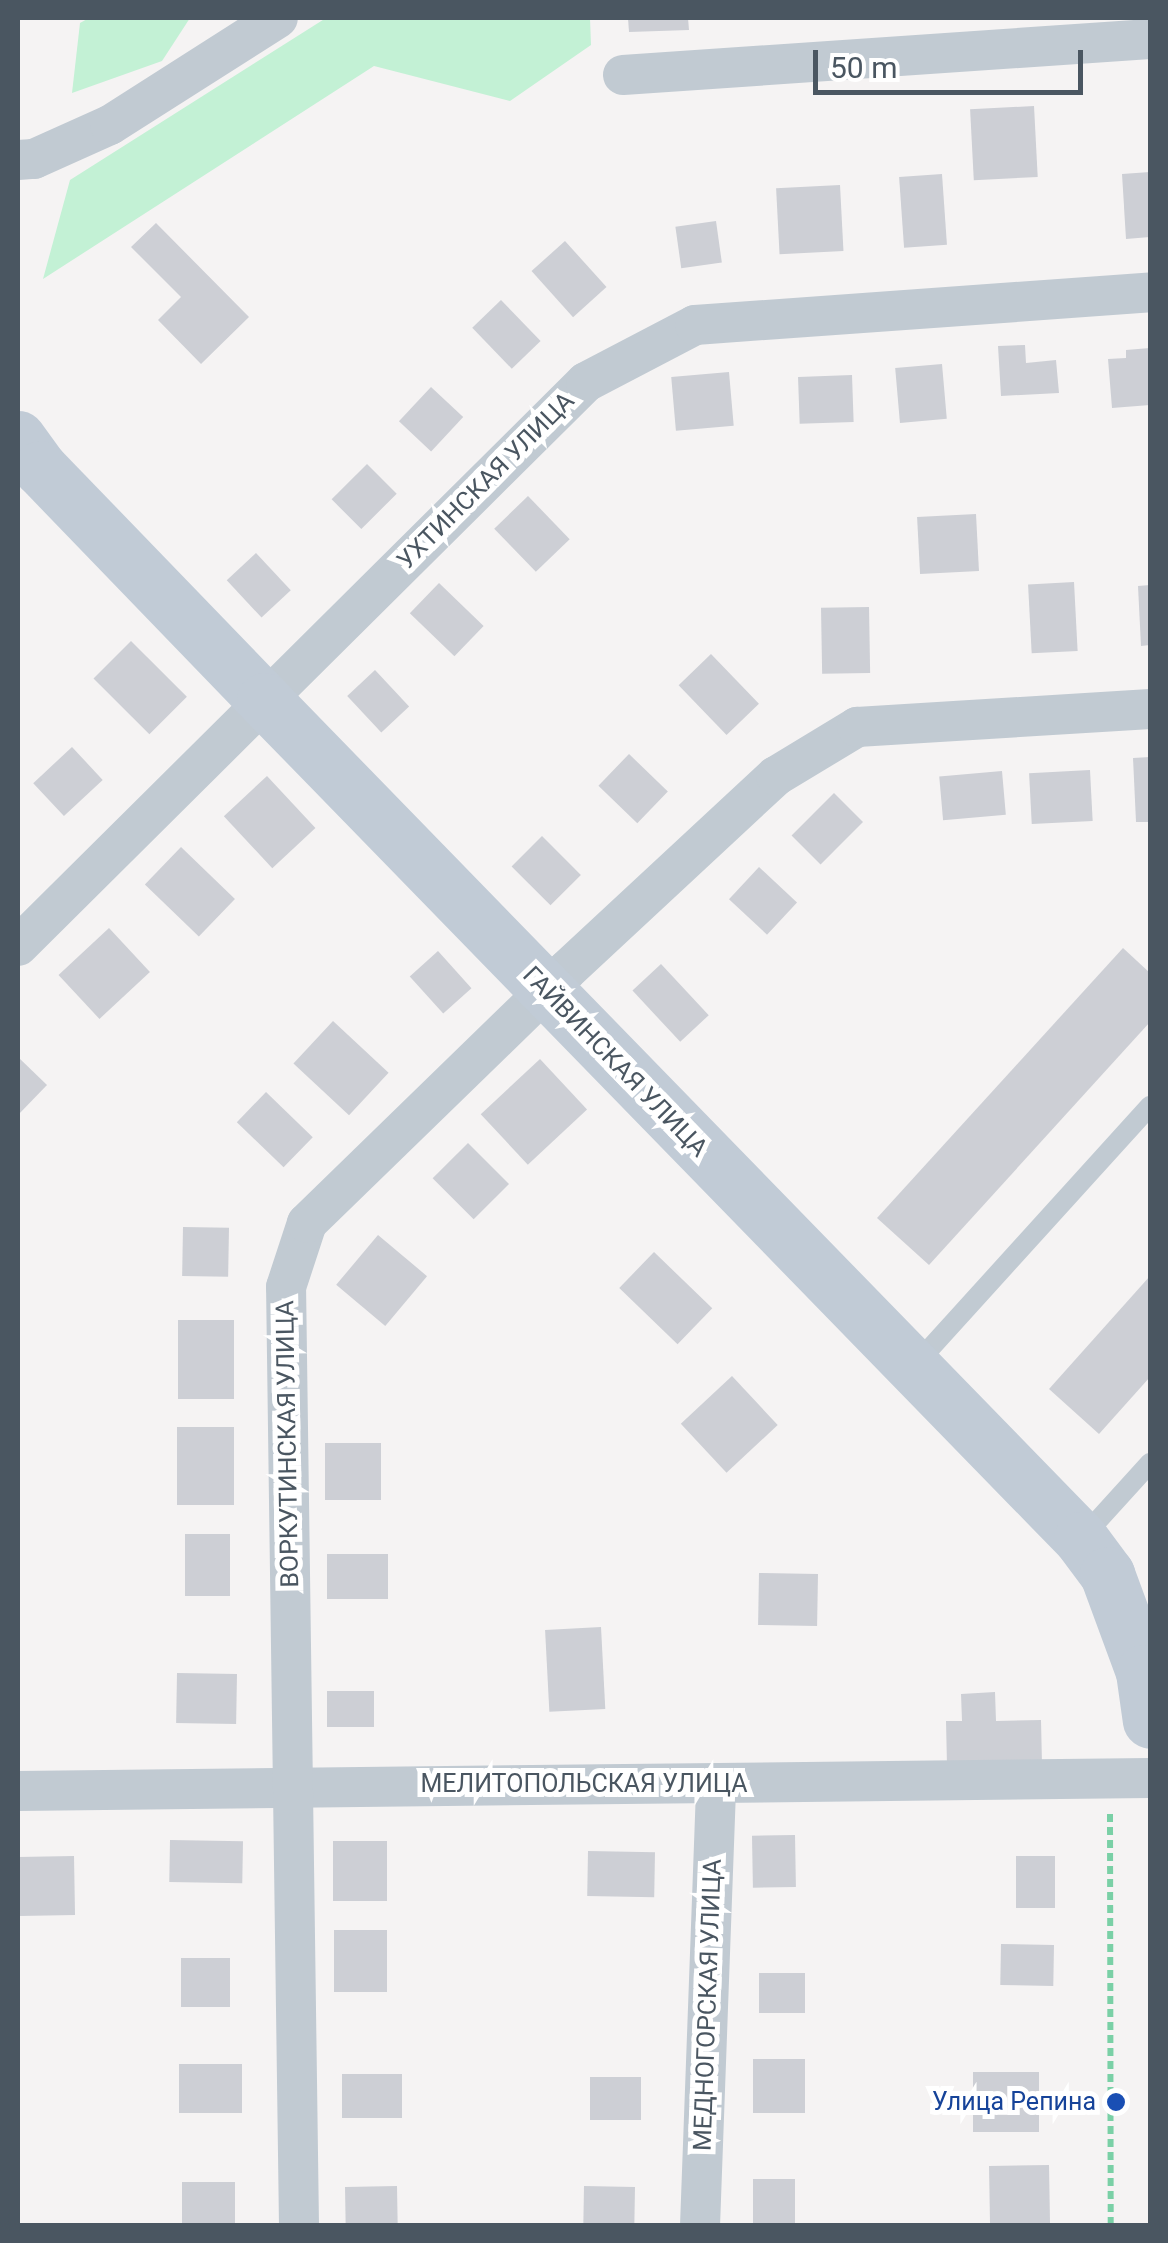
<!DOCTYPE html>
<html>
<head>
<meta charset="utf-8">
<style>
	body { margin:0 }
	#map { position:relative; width:1168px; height:2243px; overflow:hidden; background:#f5f3f3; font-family:Roboto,sans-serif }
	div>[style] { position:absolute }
	.green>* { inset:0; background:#c3f1d5 }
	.building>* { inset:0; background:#cdcfd5; transform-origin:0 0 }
	.path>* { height:6px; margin-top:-3px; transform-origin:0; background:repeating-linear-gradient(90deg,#7ad0a6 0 8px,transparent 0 13px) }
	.lane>* { height:20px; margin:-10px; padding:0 10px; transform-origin:10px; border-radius:10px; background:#c1cad2 }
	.street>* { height:40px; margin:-20px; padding:0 20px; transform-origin:20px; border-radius:20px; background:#c1cad2 }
	.secondary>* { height:55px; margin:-27.5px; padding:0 27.5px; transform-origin:27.5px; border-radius:27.5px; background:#c1cbd6 }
	.dots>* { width:28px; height:28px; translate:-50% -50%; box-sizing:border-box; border:5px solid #fff; border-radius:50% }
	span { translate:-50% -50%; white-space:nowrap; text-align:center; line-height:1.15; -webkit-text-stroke:10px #fff; paint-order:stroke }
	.street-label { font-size:25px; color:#4a5661 }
	.transit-label { font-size:25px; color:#164399 }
	.right { translate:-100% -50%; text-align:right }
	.frame { position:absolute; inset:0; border:20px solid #4a5661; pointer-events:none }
	.scale { position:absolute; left:813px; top:50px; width:270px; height:45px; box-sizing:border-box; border:5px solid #4a5661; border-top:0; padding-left:12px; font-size:30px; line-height:35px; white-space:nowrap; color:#4a5661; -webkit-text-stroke:8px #fff; paint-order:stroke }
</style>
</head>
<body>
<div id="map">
	<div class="green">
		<i style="clip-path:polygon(89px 18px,190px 18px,162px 61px,72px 93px,80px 23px)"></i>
		<i style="clip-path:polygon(326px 18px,590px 18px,591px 45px,510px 101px,374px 66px,43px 279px,70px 180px)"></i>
	</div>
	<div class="building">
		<i style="clip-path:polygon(628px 18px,688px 18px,689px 30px,629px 32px)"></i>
		<i style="left:1034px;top:106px;width:71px;height:64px;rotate:87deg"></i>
		<i style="clip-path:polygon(1150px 172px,1150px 237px,1126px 239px,1122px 174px)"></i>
		<i style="left:942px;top:174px;width:71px;height:43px;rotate:86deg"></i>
		<i style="left:840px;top:185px;width:66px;height:64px;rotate:87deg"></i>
		<i style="left:716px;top:221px;width:42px;height:41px;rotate:82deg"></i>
		<i style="clip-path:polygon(156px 223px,249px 317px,201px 364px,158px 320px,181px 297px,131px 247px)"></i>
		<i style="left:565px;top:241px;width:62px;height:45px;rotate:48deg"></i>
		<i style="left:501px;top:300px;width:57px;height:40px;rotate:46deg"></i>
		<i style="clip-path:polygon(1025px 345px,1026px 363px,1056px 360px,1059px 393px,1001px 396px,998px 346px)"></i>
		<i style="clip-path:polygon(1150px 348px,1150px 405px,1112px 408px,1108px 359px,1126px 358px,1126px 350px)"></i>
		<i style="left:942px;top:364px;width:55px;height:47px;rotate:85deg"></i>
		<i style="left:729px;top:372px;width:54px;height:58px;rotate:85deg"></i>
		<i style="left:852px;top:375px;width:47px;height:54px;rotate:88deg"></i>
		<i style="left:431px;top:387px;width:44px;height:47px;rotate:43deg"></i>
		<i style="left:367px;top:464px;width:42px;height:50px;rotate:45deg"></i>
		<i style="left:528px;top:496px;width:60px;height:47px;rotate:46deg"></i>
		<i style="left:976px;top:514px;width:57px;height:59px;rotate:87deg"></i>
		<i style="left:256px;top:553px;width:51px;height:40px;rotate:47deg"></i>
		<i style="left:1074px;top:582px;width:69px;height:46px;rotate:87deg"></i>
		<i style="left:439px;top:583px;width:62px;height:42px;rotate:44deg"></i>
		<i style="clip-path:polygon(1150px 585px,1150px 645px,1141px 646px,1138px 586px)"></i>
		<i style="left:869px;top:607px;width:66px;height:48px;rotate:89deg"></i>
		<i style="left:131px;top:641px;width:79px;height:53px;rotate:45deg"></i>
		<i style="left:711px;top:654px;width:69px;height:45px;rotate:46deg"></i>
		<i style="left:375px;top:670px;width:50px;height:38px;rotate:47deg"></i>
		<i style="left:72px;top:747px;width:45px;height:53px;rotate:47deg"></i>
		<i style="left:629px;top:754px;width:54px;height:44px;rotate:44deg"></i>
		<i style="clip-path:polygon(1150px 757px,1150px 822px,1136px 822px,1133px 758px)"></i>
		<i style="left:1090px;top:770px;width:51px;height:61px;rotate:87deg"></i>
		<i style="left:1002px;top:771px;width:44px;height:63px;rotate:85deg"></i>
		<i style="left:267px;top:776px;width:71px;height:59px;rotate:47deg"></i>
		<i style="left:834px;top:793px;width:41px;height:60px;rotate:45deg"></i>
		<i style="left:542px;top:836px;width:55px;height:43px;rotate:45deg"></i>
		<i style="left:181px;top:847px;width:75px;height:52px;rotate:44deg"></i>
		<i style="left:759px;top:867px;width:52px;height:44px;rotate:43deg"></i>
		<i style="left:109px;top:928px;width:60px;height:69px;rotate:47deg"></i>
		<i style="clip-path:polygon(1123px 948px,1150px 973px,1150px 1022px,929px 1265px,877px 1218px)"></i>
		<i style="left:438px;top:951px;width:50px;height:38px;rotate:48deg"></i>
		<i style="left:661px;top:964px;width:70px;height:39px;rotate:47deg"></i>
		<i style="left:333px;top:1021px;width:76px;height:58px;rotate:43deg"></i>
		<i style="clip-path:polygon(18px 1057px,47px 1085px,18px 1115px)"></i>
		<i style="left:540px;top:1059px;width:69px;height:81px;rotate:47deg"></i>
		<i style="left:266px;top:1092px;width:65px;height:42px;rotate:44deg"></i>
		<i style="left:468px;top:1143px;width:58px;height:50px;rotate:45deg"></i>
		<i style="left:183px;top:1227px;width:46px;height:49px;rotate:1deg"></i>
		<i style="left:378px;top:1235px;width:64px;height:65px;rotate:40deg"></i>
		<i style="left:654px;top:1252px;width:81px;height:50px;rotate:44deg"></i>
		<i style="clip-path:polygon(1150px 1276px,1150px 1377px,1099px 1434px,1049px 1389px)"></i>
		<i style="left:178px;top:1320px;width:56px;height:79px"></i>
		<i style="left:732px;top:1376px;width:67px;height:70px;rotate:47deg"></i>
		<i style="left:177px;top:1427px;width:57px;height:78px"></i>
		<i style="left:325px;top:1443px;width:56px;height:57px"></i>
		<i style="left:185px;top:1534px;width:45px;height:62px"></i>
		<i style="left:327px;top:1554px;width:61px;height:45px"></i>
		<i style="left:759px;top:1573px;width:59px;height:52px;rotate:1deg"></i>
		<i style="left:601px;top:1627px;width:82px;height:56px;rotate:87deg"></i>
		<i style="left:177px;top:1673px;width:60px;height:50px;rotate:1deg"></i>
		<i style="left:327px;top:1691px;width:47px;height:36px"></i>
		<i style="clip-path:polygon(995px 1692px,996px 1721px,1041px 1720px,1042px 1764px,947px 1766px,946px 1721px,962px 1721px,961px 1694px)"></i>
		<i style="left:795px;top:1835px;width:52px;height:43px;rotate:89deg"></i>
		<i style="left:170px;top:1840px;width:73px;height:42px;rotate:1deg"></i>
		<i style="left:333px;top:1841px;width:54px;height:60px"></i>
		<i style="left:588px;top:1851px;width:67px;height:45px;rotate:1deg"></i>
		<i style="left:74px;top:1856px;width:59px;height:56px;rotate:89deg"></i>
		<i style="left:1016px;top:1856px;width:39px;height:52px"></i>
		<i style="left:334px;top:1930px;width:53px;height:62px"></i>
		<i style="left:1001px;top:1944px;width:53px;height:41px;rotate:1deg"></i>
		<i style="left:181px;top:1958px;width:49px;height:49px"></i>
		<i style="left:805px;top:1973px;width:40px;height:46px;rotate:90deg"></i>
		<i style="left:753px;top:2059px;width:52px;height:54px"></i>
		<i style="left:179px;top:2064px;width:63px;height:49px"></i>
		<i style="left:973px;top:2072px;width:66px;height:60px"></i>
		<i style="left:402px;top:2074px;width:44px;height:60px;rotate:90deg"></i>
		<i style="left:590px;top:2077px;width:51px;height:43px"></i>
		<i style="left:1049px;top:2165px;width:61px;height:60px;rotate:89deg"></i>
		<i style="left:753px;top:2179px;width:42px;height:47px"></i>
		<i style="left:182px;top:2182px;width:53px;height:44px"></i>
		<i style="left:397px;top:2186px;width:40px;height:52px;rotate:89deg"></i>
		<i style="left:584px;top:2186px;width:51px;height:40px;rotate:1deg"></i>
	</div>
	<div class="path">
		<i style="left:1110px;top:1814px;width:412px;rotate:89.9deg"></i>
	</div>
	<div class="lane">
		<i style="left:915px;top:1365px;width:350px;rotate:-47.8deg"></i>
		<i style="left:1081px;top:1539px;width:103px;rotate:-47.8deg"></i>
	</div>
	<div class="street">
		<i style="left:623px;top:75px;width:528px;rotate:-3.91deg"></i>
		<i style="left:18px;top:160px;width:16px;rotate:-4deg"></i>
		<i style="left:34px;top:159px;width:83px;rotate:-24.1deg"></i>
		<i style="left:110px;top:125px;width:199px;rotate:-32.5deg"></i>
		<i style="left:18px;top:946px;width:800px;rotate:-44.8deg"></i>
		<i style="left:586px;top:382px;width:123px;rotate:-27.6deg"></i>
		<i style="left:695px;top:325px;width:456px;rotate:-4.1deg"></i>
		<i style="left:18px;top:1791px;width:1132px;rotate:-0.66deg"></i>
		<i style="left:299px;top:2226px;width:939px;rotate:-90.79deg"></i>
		<i style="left:286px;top:1287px;width:67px;rotate:-71.8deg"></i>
		<i style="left:307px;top:1223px;width:363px;rotate:-44.2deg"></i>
		<i style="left:567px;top:970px;width:285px;rotate:-42.9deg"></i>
		<i style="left:776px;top:776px;width:95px;rotate:-31.2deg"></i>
		<i style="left:857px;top:727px;width:294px;rotate:-3.5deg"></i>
		<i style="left:700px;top:2226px;width:442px;rotate:-87.9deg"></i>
	</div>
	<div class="secondary">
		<i style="left:18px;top:438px;width:37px;rotate:54deg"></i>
		<i style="left:40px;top:468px;width:322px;rotate:46deg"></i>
		<i style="left:264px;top:700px;width:1171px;rotate:45.76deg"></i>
		<i style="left:1081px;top:1539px;width:44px;rotate:53.4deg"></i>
		<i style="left:1107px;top:1574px;width:104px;rotate:69.8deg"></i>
		<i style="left:1143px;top:1672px;width:49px;rotate:81.9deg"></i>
	</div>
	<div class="dots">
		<i style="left:1116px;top:2102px;background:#1a4fb4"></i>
	</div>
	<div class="street-label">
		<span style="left:486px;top:481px;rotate:-45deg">УХТИНСКАЯ УЛИЦА</span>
		<span style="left:615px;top:1062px;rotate:46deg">ГАЙВИНСКАЯ УЛИЦА</span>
		<span style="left:288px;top:1444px;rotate:-91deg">ВОРКУТИНСКАЯ УЛИЦА</span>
		<span style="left:584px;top:1784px">МЕЛИТОПОЛЬСКАЯ УЛИЦА</span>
		<span style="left:708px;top:2005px;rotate:-88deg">МЕДНОГОРСКАЯ УЛИЦА</span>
	</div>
	<div class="transit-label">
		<span class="right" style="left:1096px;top:2102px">Улица Репина</span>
	</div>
	<div class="frame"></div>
	<div class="scale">50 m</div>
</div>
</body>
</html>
